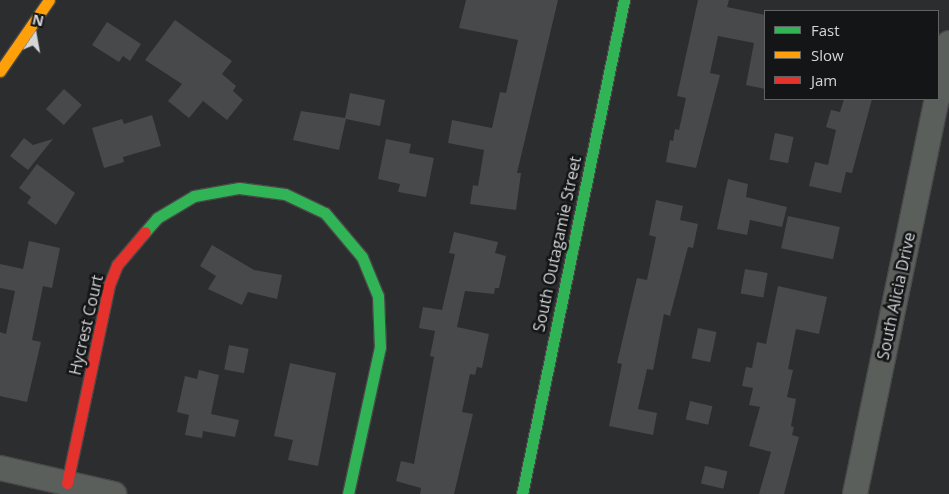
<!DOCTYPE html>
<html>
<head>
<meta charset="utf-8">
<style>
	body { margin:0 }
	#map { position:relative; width:949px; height:494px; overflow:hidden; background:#2c2d2f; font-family:"Open Sans",sans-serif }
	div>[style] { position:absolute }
	.building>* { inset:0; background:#48494a; transform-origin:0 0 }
	.roads { filter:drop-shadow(1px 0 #484849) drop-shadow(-1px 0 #484849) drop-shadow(0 1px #484849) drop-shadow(0 -1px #484849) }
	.street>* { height:24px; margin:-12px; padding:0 12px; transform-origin:12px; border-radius:12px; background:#5a5f5c }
	.fast>* { height:11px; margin:-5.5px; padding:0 5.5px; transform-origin:5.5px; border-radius:5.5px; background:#30b455 }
	.slow>* { height:11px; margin:-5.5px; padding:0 5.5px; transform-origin:5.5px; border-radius:5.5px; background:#ff9f0a }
	.jam>* { height:11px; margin:-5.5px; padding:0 5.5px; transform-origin:5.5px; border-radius:5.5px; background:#e5322d }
	span { translate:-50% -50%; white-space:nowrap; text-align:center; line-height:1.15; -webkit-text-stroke:5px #141516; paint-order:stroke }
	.street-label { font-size:16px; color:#d3d5d7 }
	.legend { position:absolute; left:764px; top:10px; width:175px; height:90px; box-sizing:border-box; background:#141516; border:1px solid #606263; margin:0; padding:6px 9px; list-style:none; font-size:15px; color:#d3d5d7 }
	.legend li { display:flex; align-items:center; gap:10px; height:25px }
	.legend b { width:25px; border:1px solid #606263 }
	.north { position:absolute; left:10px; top:10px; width:50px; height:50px; -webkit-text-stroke:4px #141516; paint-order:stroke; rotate:12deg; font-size:14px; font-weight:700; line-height:20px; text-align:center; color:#d3d5d7 }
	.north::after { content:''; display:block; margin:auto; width:18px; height:22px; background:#d3d5d7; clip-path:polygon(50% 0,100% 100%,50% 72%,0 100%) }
</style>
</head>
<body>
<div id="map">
	<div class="building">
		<i style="clip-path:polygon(466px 0,558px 0,517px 173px,521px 173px,516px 210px,470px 204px,473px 185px,478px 186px,484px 150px,448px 143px,452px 120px,492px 128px,500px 92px,506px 93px,518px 40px,459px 28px)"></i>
		<i style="clip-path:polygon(698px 0,729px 0,727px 7px,765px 15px,765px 89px,746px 85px,754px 43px,718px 36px,710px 73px,720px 75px,696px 168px,666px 162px,670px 140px,673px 141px,675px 129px,679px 130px,686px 98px,677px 96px)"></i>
		<i style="clip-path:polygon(175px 20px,232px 61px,222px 74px,236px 86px,233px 91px,243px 100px,227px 120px,203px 101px,189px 118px,168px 101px,182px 84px,145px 60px)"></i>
		<i style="clip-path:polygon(107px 22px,141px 44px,130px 61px,123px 56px,119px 62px,92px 45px)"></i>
		<i style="left:64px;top:89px;width:24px;height:27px;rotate:42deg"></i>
		<i style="clip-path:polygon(350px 93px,385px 100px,380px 126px,346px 119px,339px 150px,293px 140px,301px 111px,345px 118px)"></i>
		<i style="clip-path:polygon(844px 99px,872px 99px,852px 173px,846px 172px,841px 193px,809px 186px,815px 162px,828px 165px,836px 130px,826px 127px,831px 110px,840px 112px)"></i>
		<i style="clip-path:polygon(152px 115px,161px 146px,123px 157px,124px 162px,104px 168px,92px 128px,122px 119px,124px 124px)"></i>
		<i style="left:775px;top:133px;width:19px;height:27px;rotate:12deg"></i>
		<i style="clip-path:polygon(24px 138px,33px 145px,53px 139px,28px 170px,10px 156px)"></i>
		<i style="clip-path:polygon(386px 139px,411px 144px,409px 153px,434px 158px,426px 197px,398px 192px,400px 184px,378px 179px)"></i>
		<i style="clip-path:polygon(37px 164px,75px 193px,56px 225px,27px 203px,31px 197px,19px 188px)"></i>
		<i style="clip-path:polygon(728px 179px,748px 184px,746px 197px,787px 207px,782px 227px,750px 220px,747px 235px,717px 229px)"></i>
		<i style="clip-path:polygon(656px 200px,683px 206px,680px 220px,698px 224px,693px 248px,688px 247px,670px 316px,664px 314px,653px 370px,647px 369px,638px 409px,657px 413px,653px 435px,609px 426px,622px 364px,617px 363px,637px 278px,647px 280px,656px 237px,649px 235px)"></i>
		<i style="left:788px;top:216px;width:53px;height:33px;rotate:12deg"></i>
		<i style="clip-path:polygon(454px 232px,498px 242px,495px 253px,506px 256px,499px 288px,495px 288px,494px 294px,465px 291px,457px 327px,489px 334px,482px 368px,477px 367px,475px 375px,470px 374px,462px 412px,473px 414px,454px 494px,420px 494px,421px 488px,396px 481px,401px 461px,414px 464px,434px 357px,430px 356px,435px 331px,419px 328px,423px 307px,442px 310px,455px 254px,449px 253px)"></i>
		<i style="clip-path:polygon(29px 241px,60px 248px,52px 288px,43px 286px,32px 340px,41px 342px,27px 402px,0 396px,0 332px,6px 334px,15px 291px,0 288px,0 264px,23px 269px)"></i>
		<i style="clip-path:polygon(212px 245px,254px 270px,282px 275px,277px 299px,248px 292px,242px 305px,208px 289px,216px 276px,200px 266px)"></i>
		<i style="left:745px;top:269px;width:23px;height:25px;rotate:10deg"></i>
		<i style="clip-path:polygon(778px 286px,827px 297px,819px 334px,796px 329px,788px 369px,793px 370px,787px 397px,796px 399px,791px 426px,794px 427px,792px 435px,799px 437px,784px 494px,759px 494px,771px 452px,749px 446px,760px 407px,749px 405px,753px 388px,742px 386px,746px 367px,752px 368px,757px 342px,766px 344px)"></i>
		<i style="left:698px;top:328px;width:19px;height:31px;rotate:12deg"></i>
		<i style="left:229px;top:345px;width:20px;height:25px;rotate:11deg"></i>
		<i style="clip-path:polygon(290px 363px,336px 373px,318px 466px,288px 460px,293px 440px,274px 436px)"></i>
		<i style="clip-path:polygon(199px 370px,219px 375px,211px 414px,239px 420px,235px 437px,203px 431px,202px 438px,185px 435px,189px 415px,177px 412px,185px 376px,197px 379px)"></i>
		<i style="left:690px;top:401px;width:23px;height:19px;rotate:13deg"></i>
		<i style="left:705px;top:466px;width:23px;height:18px;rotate:13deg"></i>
	</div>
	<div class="roads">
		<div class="street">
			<i style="left:938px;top:97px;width:55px;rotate:-78.5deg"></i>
			<i style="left:0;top:468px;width:117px;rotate:12.8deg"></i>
			<i style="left:855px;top:494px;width:403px;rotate:-78.3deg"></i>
		</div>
		<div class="fast">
			<i style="left:145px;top:232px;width:18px;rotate:-49deg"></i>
			<i style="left:157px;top:218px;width:43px;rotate:-30.7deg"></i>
			<i style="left:194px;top:196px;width:46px;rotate:-10.1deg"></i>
			<i style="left:239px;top:188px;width:46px;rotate:7.4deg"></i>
			<i style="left:285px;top:194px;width:44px;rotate:25.4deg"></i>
			<i style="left:325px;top:213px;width:57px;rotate:49.9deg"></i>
			<i style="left:362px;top:257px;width:42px;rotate:67.7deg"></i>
			<i style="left:378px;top:296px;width:51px;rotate:87.8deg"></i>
			<i style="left:380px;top:347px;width:150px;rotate:102.3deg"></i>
			<i style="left:522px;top:494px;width:504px;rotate:-78.33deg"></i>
		</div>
		<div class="slow">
			<i style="left:0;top:71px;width:86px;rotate:-55.4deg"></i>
		</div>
		<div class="jam">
			<i style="left:67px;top:483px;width:202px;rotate:-78deg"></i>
			<i style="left:109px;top:285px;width:22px;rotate:-68deg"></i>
			<i style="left:117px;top:265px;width:43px;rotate:-49.7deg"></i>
		</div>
	</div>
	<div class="street-label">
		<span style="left:557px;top:244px;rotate:-78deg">South Outagamie Street</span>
		<span style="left:896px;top:296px;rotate:-78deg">South Alicia Drive</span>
		<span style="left:86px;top:325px;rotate:-77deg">Hycrest Court</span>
	</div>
	<ul class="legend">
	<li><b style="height:6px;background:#30b455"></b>Fast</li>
	<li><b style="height:6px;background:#ff9f0a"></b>Slow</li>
	<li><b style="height:6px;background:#e5322d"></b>Jam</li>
	</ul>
	<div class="north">N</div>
</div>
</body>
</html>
